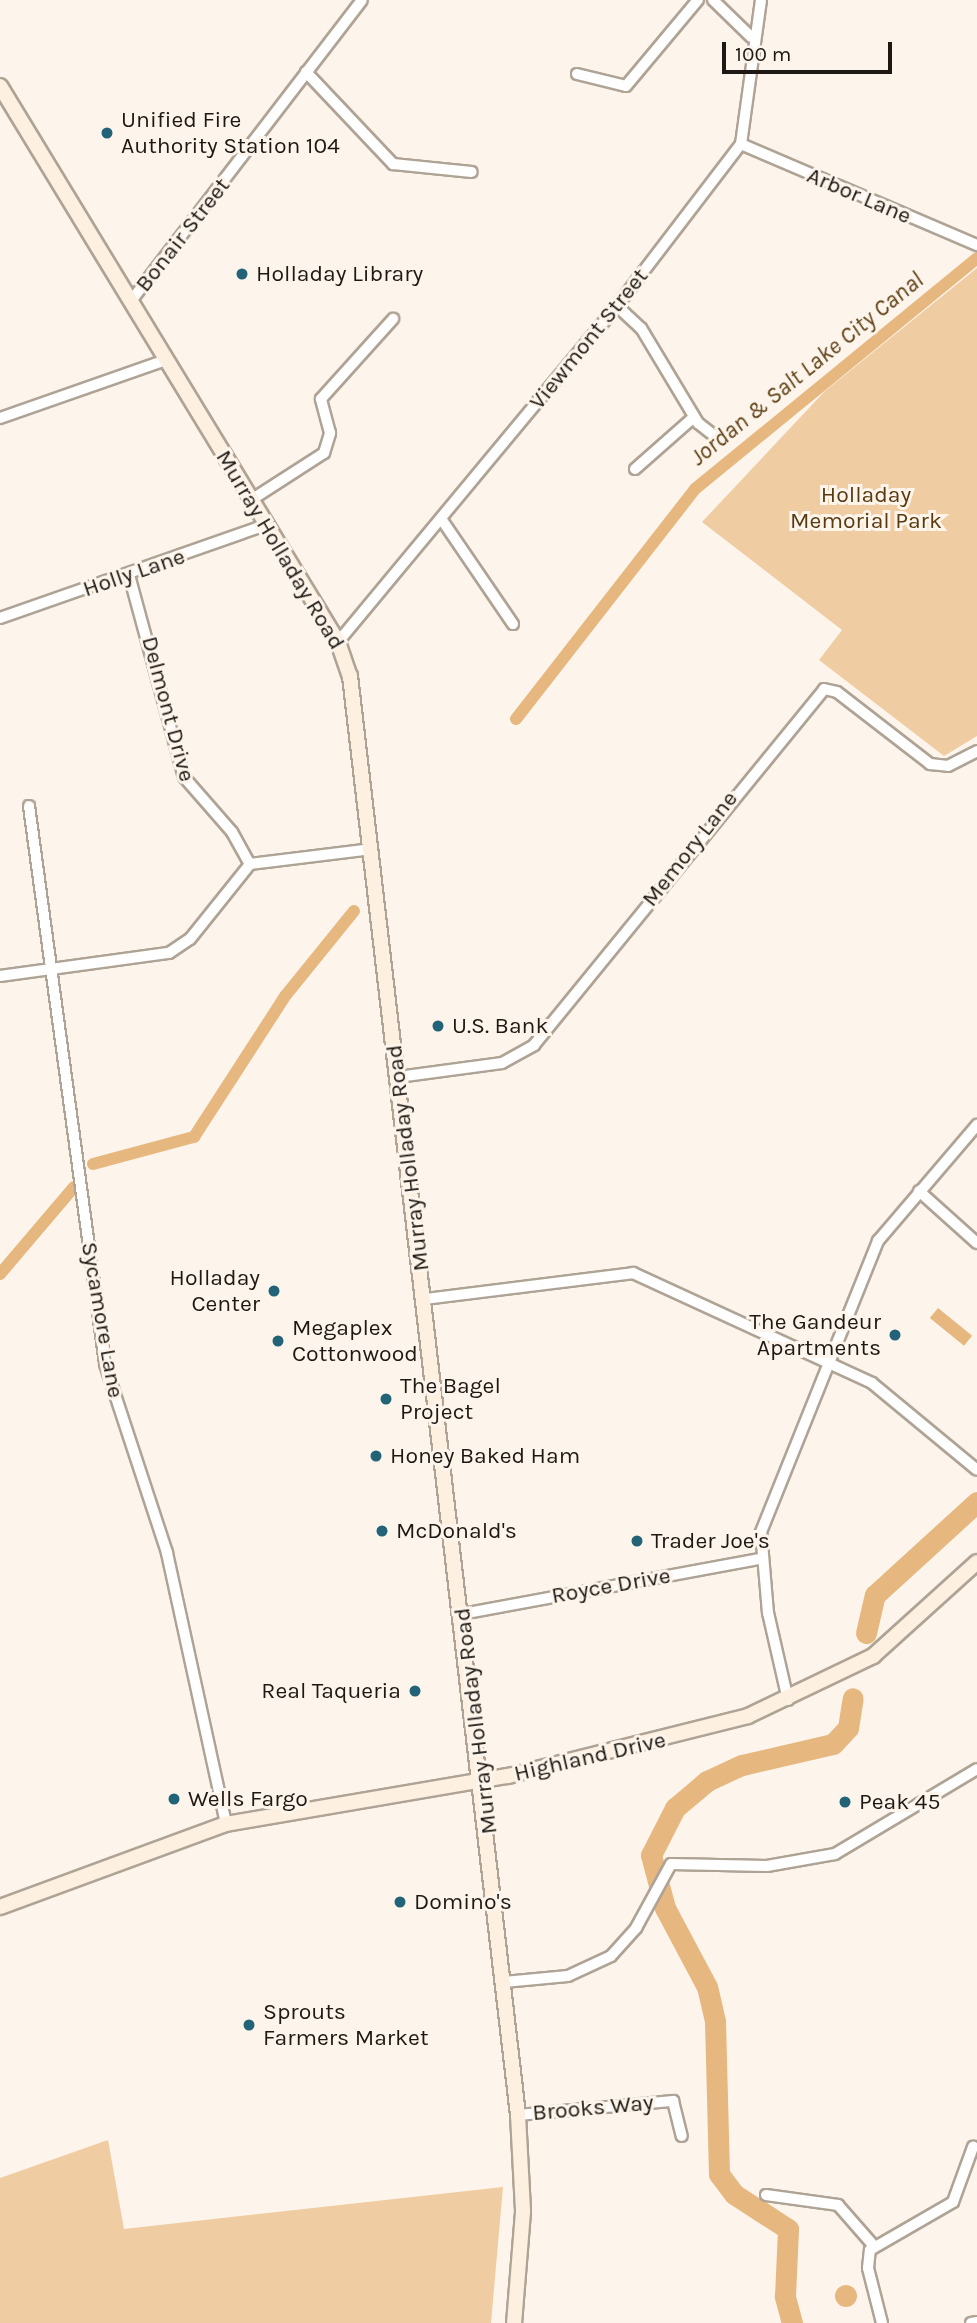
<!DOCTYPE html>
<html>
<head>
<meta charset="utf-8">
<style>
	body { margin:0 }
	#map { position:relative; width:977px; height:2323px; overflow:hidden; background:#fdf5ec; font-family:Karla,sans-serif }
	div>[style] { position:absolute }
	.green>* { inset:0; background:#f0cca2 }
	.water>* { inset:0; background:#e6b880; transform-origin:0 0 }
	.round { border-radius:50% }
	.canal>* { height:12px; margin:-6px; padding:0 6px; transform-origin:6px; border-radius:6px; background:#e6b880 }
	.river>* { height:21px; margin:-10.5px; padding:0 10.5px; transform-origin:10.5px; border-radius:10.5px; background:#e6b880 }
	.roads { filter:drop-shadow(2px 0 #afa395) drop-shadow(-2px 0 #afa395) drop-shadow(0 2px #afa395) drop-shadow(0 -2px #afa395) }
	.minor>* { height:10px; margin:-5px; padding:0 5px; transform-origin:5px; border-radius:5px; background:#fff }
	.secondary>* { height:14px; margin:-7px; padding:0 7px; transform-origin:7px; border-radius:7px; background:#fdf0e1 }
	.dots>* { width:19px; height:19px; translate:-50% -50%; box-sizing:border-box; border:4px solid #fdf5ec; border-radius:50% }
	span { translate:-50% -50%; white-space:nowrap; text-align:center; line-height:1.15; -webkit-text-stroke:6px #fdf5ec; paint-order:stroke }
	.poi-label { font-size:23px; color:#1d1813 }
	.left { translate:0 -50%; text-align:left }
	.right { translate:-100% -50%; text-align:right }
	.street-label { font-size:23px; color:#1d1813 }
	.park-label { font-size:23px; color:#583a0e }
	.water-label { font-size:24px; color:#604116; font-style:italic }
	.scale { position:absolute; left:722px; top:42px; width:170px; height:32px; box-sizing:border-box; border:4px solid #1d1813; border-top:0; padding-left:9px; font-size:21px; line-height:24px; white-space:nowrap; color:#1d1813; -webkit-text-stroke:5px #fdf5ec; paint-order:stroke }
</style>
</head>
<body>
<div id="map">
	<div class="green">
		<i style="clip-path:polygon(977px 268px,977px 736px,944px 756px,819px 660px,842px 630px,702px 522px,825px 391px)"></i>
		<i style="clip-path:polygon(108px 2140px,124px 2229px,503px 2187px,491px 2323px,0 2323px,0 2178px)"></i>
	</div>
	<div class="water">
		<i style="left:938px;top:1308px;width:44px;height:13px;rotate:39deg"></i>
		<i class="round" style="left:835px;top:2285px;width:22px;height:22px"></i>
	</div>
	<div class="canal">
		<i style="left:516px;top:719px;width:291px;rotate:-52.1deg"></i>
		<i style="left:695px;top:489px;width:365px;rotate:-39.3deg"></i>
		<i style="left:93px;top:1164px;width:105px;rotate:-15deg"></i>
		<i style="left:194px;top:1137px;width:169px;rotate:-57.1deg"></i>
		<i style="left:286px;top:995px;width:108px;rotate:-51deg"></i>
		<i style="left:0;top:1274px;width:114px;rotate:-49.6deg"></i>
	</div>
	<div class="river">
		<i style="left:866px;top:1633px;width:39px;rotate:-77deg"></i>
		<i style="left:875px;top:1595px;width:138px;rotate:-42.4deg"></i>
		<i style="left:792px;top:2323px;width:28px;rotate:-105deg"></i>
		<i style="left:785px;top:2296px;width:67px;rotate:-87.4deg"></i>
		<i style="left:788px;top:2229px;width:64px;rotate:-147.1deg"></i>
		<i style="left:734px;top:2194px;width:25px;rotate:-127deg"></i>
		<i style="left:719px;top:2174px;width:153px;rotate:-91.5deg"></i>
		<i style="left:715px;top:2021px;width:35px;rotate:-103deg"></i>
		<i style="left:707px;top:1987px;width:89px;rotate:-118deg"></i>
		<i style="left:665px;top:1908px;width:55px;rotate:-104.8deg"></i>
		<i style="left:651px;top:1855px;width:53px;rotate:-62.9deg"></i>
		<i style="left:675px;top:1808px;width:42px;rotate:-40.2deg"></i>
		<i style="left:707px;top:1781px;width:38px;rotate:-25deg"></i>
		<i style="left:742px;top:1765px;width:93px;rotate:-13deg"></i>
		<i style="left:833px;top:1744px;width:22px;rotate:-47deg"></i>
		<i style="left:848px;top:1728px;width:30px;rotate:-81deg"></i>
	</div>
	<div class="roads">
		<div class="minor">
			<i style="left:713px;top:0;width:53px;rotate:44.2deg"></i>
			<i style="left:306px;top:72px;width:127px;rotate:46.6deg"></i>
			<i style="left:393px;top:164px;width:79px;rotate:5.8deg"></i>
			<i style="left:577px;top:74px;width:50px;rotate:13.8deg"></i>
			<i style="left:626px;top:86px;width:112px;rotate:-50.1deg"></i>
			<i style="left:741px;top:144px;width:257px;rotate:23.2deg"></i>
			<i style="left:131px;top:301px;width:379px;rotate:-52.5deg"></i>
			<i style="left:617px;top:306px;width:33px;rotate:43deg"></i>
			<i style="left:641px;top:328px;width:111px;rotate:59deg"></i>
			<i style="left:698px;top:423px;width:24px;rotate:38deg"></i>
			<i style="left:0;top:418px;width:176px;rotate:-19.3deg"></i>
			<i style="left:635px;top:469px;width:79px;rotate:-41.4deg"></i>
			<i style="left:251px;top:500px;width:87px;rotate:-32.8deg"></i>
			<i style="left:324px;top:453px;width:21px;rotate:-73deg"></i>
			<i style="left:330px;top:433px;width:35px;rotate:-105deg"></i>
			<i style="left:321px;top:399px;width:108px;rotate:-48deg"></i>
			<i style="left:442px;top:520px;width:126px;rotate:55.7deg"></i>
			<i style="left:129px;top:575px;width:209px;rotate:74.8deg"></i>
			<i style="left:184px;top:777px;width:73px;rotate:48.9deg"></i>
			<i style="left:232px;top:832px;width:37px;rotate:61deg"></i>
			<i style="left:0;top:618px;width:282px;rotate:-19.3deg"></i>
			<i style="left:338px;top:642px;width:437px;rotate:-50.3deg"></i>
			<i style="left:617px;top:306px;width:204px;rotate:-52.6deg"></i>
			<i style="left:741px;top:144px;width:145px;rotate:-82.1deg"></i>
			<i style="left:29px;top:806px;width:563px;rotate:82.24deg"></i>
			<i style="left:105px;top:1364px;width:199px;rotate:71.8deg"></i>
			<i style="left:167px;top:1553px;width:277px;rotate:77.7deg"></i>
			<i style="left:0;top:976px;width:171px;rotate:-7.8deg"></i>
			<i style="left:169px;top:953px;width:25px;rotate:-34deg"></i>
			<i style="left:190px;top:939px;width:96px;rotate:-51.3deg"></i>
			<i style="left:250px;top:864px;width:123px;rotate:-7deg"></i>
			<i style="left:398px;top:1077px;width:105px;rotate:-7.7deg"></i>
			<i style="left:502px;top:1063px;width:37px;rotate:-29deg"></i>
			<i style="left:534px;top:1045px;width:459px;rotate:-50.8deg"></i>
			<i style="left:824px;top:689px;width:13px;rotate:13deg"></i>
			<i style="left:837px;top:692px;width:118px;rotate:37.7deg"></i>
			<i style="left:930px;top:764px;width:18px;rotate:6deg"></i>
			<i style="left:948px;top:766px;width:33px;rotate:-27deg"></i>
			<i style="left:919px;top:1191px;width:78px;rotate:41.9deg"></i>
			<i style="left:425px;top:1299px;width:210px;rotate:-7.1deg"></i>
			<i style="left:633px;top:1273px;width:263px;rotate:24.7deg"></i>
			<i style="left:872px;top:1383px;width:136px;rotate:39.6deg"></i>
			<i style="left:462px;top:1614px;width:302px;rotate:-10.5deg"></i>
			<i style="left:788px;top:1700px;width:89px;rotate:-102.9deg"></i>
			<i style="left:768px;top:1613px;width:81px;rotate:-94.9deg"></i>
			<i style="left:761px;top:1532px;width:314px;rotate:-68.1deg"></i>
			<i style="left:878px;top:1241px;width:153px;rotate:-49.5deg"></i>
			<i style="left:504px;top:1982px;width:64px;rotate:-5.4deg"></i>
			<i style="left:568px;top:1976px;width:47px;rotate:-24.9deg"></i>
			<i style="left:611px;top:1956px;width:38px;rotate:-48deg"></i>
			<i style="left:636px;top:1928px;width:73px;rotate:-61.3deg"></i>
			<i style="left:671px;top:1864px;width:96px;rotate:1.2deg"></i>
			<i style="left:767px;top:1866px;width:69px;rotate:-10deg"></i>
			<i style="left:835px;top:1854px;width:165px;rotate:-30.9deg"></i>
			<i style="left:518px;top:2115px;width:156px;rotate:-5.2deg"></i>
			<i style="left:673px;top:2101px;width:36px;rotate:76deg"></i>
			<i style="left:766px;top:2195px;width:73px;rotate:7.9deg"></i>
			<i style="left:838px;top:2205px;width:53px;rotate:48.8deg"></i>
			<i style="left:882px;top:2323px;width:57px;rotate:-104.3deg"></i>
			<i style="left:868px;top:2268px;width:18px;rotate:-84deg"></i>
			<i style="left:870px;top:2250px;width:96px;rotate:-30deg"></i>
			<i style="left:953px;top:2202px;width:59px;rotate:-70deg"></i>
			<i style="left:971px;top:2323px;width:6px;rotate:-9deg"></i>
		</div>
		<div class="secondary">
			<i style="left:0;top:86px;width:651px;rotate:58.7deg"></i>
			<i style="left:338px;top:642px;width:36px;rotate:71deg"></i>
			<i style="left:350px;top:676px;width:1449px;rotate:83.34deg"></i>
			<i style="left:518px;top:2115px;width:97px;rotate:87deg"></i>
			<i style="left:523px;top:2212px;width:111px;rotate:94.6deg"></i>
			<i style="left:0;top:1907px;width:241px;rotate:-20.2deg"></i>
			<i style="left:226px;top:1824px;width:286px;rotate:-9.7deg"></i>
			<i style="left:508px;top:1776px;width:247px;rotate:-14deg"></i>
			<i style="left:748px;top:1716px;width:139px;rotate:-25.6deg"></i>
			<i style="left:873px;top:1656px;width:140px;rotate:-42.1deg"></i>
		</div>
	</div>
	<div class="dots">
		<i style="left:107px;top:133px;background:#226377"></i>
		<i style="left:242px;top:274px;background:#226377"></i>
		<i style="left:438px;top:1026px;background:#226377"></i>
		<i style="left:274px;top:1291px;background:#226377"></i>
		<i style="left:895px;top:1335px;background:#226377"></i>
		<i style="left:278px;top:1341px;background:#226377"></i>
		<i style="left:386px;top:1399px;background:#226377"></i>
		<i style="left:376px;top:1456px;background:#226377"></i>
		<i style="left:382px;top:1531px;background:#226377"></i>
		<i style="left:637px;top:1541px;background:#226377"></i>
		<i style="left:415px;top:1691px;background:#226377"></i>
		<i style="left:174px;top:1799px;background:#226377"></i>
		<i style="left:845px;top:1802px;background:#226377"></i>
		<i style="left:400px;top:1902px;background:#226377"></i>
		<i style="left:249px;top:2025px;background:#226377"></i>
	</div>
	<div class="poi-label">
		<span class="left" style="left:121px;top:133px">Unified Fire<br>Authority Station 104</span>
		<span class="left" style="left:256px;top:274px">Holladay Library</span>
		<span class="left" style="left:452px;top:1026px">U.S. Bank</span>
		<span class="right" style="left:260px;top:1291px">Holladay<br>Center</span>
		<span class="right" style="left:881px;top:1335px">The Gandeur<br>Apartments</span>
		<span class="left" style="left:292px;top:1341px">Megaplex<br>Cottonwood</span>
		<span class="left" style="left:400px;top:1399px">The Bagel<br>Project</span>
		<span class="left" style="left:390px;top:1456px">Honey Baked Ham</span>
		<span class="left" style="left:396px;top:1531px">McDonald's</span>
		<span class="left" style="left:651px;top:1541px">Trader Joe's</span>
		<span class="right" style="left:401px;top:1691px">Real Taqueria</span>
		<span class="left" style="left:188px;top:1799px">Wells Fargo</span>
		<span class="left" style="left:859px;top:1802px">Peak 45</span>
		<span class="left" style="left:414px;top:1902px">Domino's</span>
		<span class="left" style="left:263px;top:2025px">Sprouts<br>Farmers Market</span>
	</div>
	<div class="street-label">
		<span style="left:859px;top:196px;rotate:23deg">Arbor Lane</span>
		<span style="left:183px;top:235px;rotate:-52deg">Bonair Street</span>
		<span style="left:589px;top:339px;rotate:-51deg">Viewmont Street</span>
		<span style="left:280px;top:550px;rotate:59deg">Murray Holladay Road</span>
		<span style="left:134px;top:573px;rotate:-19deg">Holly Lane</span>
		<span style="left:168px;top:709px;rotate:75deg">Delmont Drive</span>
		<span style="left:690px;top:849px;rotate:-52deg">Memory Lane</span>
		<span style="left:408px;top:1158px;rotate:-97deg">Murray Holladay Road</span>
		<span style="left:102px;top:1320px;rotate:80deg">Sycamore Lane</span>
		<span style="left:611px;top:1586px;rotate:-10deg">Royce Drive</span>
		<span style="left:476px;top:1721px;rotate:-97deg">Murray Holladay Road</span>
		<span style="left:590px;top:1757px;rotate:-13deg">Highland Drive</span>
		<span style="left:593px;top:2108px;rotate:-5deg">Brooks Way</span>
	</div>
	<div class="park-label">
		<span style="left:866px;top:508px">Holladay<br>Memorial Park</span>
	</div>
	<div class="water-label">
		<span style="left:807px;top:369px;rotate:-39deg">Jordan &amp; Salt Lake City Canal</span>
	</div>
	<div class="scale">100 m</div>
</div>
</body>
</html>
